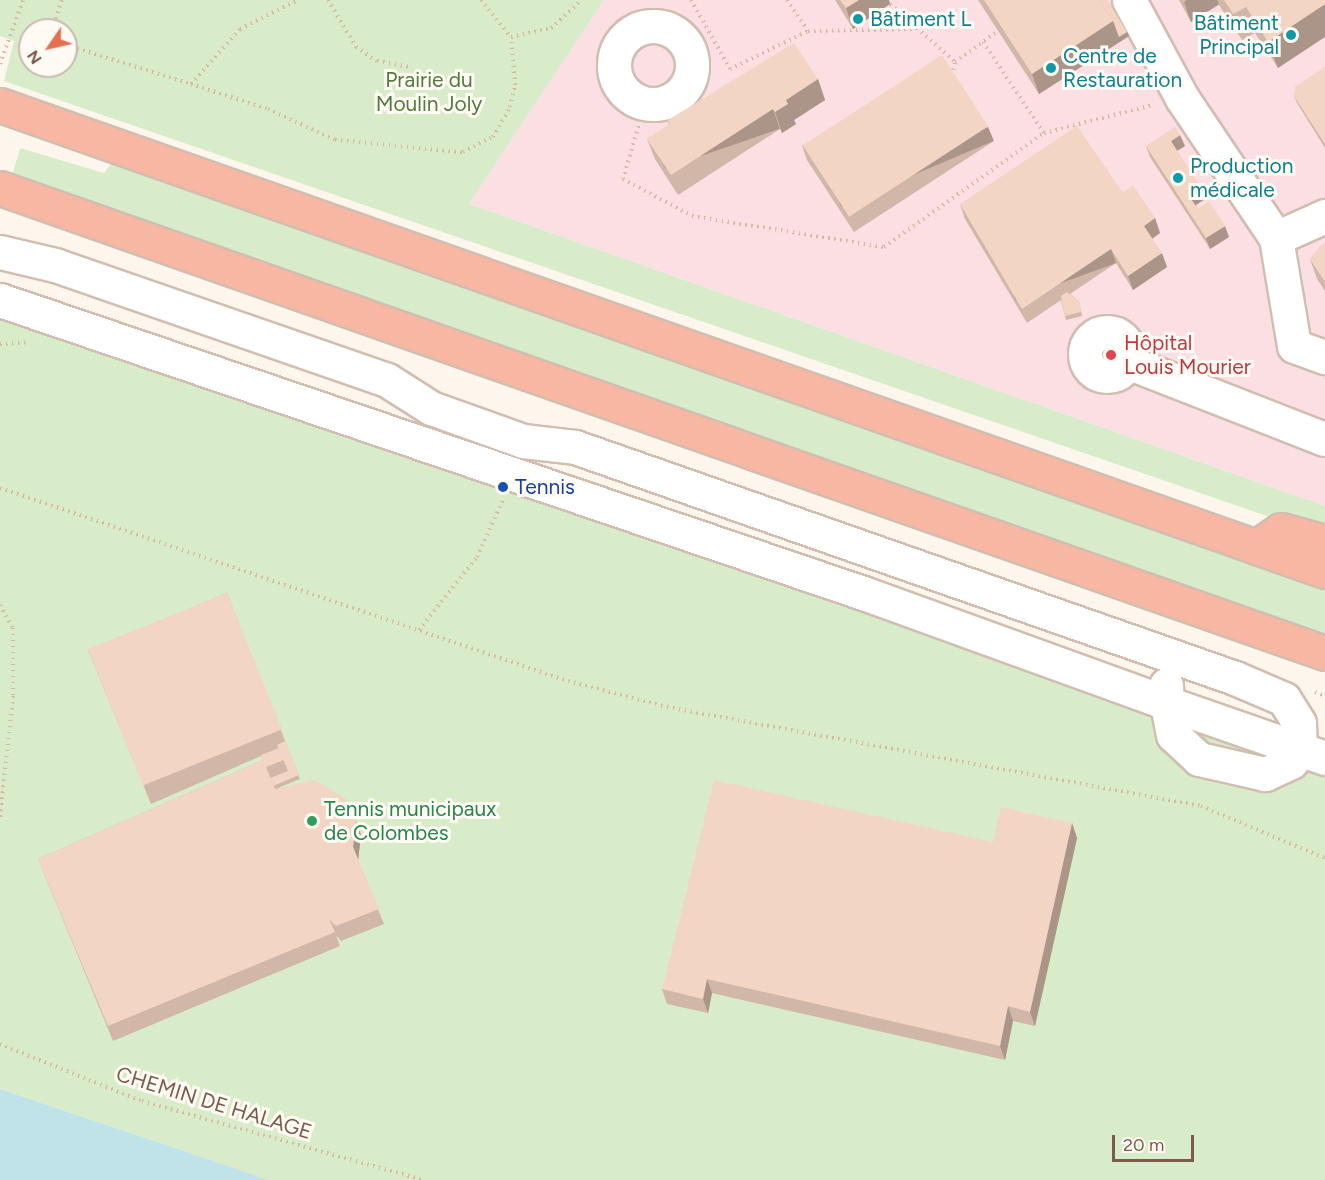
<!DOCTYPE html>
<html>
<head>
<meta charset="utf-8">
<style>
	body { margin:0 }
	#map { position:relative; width:1325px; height:1180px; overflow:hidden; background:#fdf6ec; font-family:Figtree,sans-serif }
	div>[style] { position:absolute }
	.medical>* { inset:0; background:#fbdfe3 }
	.green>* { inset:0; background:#d8ecc9 }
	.water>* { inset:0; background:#bfe3e8 }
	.path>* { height:4px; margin-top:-2px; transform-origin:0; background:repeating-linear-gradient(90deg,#d9b8a5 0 1.5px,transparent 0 6px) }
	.roads { filter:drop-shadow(2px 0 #d1beb0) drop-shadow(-2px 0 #d1beb0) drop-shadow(0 2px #d1beb0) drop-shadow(0 -2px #d1beb0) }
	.minor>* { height:33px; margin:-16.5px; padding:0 16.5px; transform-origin:16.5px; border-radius:16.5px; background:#fff }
	.minor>.ring { margin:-16.5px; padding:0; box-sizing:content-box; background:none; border:33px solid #fff; border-radius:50% }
	.highway>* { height:33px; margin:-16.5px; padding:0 16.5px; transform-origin:16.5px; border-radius:16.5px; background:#f7b7a3 }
	.wall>* { inset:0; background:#d1b7a8 }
	.shaded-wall>* { inset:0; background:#aa9588; transform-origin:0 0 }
	.building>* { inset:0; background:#f3d5c3; transform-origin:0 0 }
	.dots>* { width:16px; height:16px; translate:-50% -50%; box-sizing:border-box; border:3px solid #fffaf3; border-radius:50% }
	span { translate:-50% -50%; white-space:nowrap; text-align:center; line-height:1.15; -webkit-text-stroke:6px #fffaf3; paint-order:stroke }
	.culture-label { font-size:21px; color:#0d838f }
	.left { translate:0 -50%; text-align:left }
	.right { translate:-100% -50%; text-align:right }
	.park-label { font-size:21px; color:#537a41 }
	.health-label { font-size:21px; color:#be3a42 }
	.transit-label { font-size:21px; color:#164399 }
	.leisure-label { font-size:21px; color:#27864d }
	.street-label { font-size:21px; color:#7a5c4d }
	.north { position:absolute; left:18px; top:18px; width:60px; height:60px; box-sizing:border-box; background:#fffaf3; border:2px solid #cabbb1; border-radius:50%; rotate:236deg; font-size:16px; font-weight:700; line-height:24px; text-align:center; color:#7a5c4d }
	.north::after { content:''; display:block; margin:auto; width:21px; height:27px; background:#e76f51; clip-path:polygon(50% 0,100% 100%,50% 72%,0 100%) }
	.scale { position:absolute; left:1112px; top:1135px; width:82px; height:27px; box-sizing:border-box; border:3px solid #7a5c4d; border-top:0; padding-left:8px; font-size:18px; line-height:21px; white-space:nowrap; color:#7a5c4d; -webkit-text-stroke:4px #fffaf3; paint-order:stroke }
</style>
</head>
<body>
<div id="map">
	<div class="medical">
		<i style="clip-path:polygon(604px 0,1325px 0,1325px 506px,469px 204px)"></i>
	</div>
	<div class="green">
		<i style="clip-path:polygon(evenodd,0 0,604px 0,469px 204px,1325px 506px,1325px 536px,4px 81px,14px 41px,0 36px,0 0,30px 30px,66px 30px,66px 66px,30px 66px,30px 30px)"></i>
		<i style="clip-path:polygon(20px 148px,104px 173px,114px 160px,1325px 588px,1325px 636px,12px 176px)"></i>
		<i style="clip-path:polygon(0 309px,1325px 774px,1325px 1180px,269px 1180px,0 1089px)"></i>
	</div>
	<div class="water">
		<i style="clip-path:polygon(0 1089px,157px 1142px,269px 1180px,0 1180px)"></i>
	</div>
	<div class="path">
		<i style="left:328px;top:0;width:55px;rotate:59.2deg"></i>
		<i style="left:356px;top:47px;width:25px;rotate:34deg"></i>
		<i style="left:377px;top:61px;width:36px;rotate:10deg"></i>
		<i style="left:481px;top:0;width:48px;rotate:51deg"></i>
		<i style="left:511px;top:37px;width:41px;rotate:-12.7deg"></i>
		<i style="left:551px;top:28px;width:42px;rotate:-42.1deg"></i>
		<i style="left:691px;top:0;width:79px;rotate:60.5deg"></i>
		<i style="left:730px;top:69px;width:87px;rotate:-26deg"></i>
		<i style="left:808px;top:31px;width:106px;rotate:-1.1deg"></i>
		<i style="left:787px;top:0;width:37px;rotate:56deg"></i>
		<i style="left:890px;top:4px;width:87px;rotate:41.7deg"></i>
		<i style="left:52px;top:30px;width:32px;rotate:-72deg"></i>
		<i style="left:983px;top:42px;width:110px;rotate:56.2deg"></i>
		<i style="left:66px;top:45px;width:131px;rotate:17.3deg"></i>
		<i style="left:191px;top:84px;width:74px;rotate:-48.3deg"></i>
		<i style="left:240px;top:29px;width:65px;rotate:-26.6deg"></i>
		<i style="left:0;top:64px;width:68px;rotate:-70.2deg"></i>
		<i style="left:952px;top:76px;width:14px;rotate:-78deg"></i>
		<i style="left:955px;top:62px;width:53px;rotate:-35.8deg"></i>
		<i style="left:191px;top:84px;width:81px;rotate:18deg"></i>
		<i style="left:268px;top:109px;width:74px;rotate:24.8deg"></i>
		<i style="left:335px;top:140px;width:129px;rotate:5.4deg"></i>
		<i style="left:463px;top:152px;width:34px;rotate:-27deg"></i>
		<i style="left:493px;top:137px;width:34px;rotate:-60deg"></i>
		<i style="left:510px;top:107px;width:23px;rotate:-77deg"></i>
		<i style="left:515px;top:85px;width:48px;rotate:-94.8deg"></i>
		<i style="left:645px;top:103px;width:79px;rotate:106.1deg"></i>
		<i style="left:623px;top:179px;width:78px;rotate:28.2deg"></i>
		<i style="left:692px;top:216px;width:194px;rotate:9.2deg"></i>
		<i style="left:884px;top:247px;width:196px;rotate:-35.5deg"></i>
		<i style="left:1044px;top:133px;width:112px;rotate:-14.5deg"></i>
		<i style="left:0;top:344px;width:26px;rotate:-4deg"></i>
		<i style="left:0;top:488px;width:600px;rotate:18.77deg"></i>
		<i style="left:568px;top:681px;width:102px;rotate:14.7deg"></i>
		<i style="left:667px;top:707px;width:543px;rotate:10.5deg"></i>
		<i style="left:1201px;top:806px;width:134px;rotate:22.8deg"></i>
		<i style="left:0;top:605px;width:26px;rotate:61deg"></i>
		<i style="left:13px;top:628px;width:68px;rotate:90deg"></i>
		<i style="left:13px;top:696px;width:123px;rotate:96.1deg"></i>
		<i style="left:419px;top:630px;width:93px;rotate:-51.5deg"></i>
		<i style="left:477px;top:557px;width:63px;rotate:-65.5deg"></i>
		<i style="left:1315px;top:692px;width:11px;rotate:22deg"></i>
		<i style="left:0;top:1044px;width:153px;rotate:21.9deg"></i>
		<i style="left:142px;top:1101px;width:292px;rotate:15.7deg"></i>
	</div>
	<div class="roads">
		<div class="minor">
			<i style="left:1129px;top:0;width:111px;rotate:61.6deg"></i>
			<i style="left:1182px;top:98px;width:169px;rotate:56.1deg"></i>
			<i style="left:1276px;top:238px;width:54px;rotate:-24.2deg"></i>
			<i class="ring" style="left:614px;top:26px;width:45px;height:45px"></i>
			<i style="left:1276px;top:238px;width:109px;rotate:80.5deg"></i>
			<i style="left:1294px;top:346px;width:33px;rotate:20deg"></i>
			<i style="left:0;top:252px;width:57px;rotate:13.3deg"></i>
			<i style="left:55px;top:265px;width:351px;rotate:19.1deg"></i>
			<i style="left:387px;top:380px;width:52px;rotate:32.5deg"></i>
			<i style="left:431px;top:408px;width:98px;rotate:19.7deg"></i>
			<i style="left:523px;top:441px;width:52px;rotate:6.6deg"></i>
			<i style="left:575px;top:447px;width:699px;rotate:19.29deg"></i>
			<i style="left:1235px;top:678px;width:53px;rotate:23.2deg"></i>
			<i style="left:1284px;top:699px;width:28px;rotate:58deg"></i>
			<i style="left:1299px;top:723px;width:27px;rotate:88deg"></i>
			<i style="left:1300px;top:750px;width:15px;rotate:127deg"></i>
			<i style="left:1291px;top:762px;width:29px;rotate:155deg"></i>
			<i style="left:1265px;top:774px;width:68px;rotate:-167.2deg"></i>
			<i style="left:1199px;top:759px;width:35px;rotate:-137deg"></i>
			<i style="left:1173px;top:735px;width:33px;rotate:-101deg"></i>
			<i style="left:1167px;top:703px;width:323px;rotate:-160.1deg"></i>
			<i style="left:863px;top:593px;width:911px;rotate:-161.25deg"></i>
			<i class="ring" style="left:1085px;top:332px;width:11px;height:11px"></i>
			<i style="left:1127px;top:362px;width:212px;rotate:21.3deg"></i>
			<i style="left:1166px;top:685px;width:18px;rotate:87deg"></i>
			<i style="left:1167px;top:703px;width:167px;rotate:19.2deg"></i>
		</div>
		<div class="highway">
			<i style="left:0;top:105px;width:1405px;rotate:19.38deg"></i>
			<i style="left:0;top:188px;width:1404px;rotate:19.34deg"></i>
			<i style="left:1256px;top:547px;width:30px;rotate:-34deg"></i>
			<i style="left:1281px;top:530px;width:46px;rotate:15.3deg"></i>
		</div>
	</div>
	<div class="wall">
		<i style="clip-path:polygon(835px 0,889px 0,890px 4px,853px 29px)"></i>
		<i style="clip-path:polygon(978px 0,1107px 0,1127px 32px,1129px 36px,1039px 94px)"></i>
		<i style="clip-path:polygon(1179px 0,1325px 0,1278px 68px,1255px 33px,1242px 40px,1219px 5px,1191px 22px)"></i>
		<i style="clip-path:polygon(1325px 67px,1325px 148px,1297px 103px,1294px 96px)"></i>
		<i style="clip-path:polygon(818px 79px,825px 100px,794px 120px,796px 124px,782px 133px,780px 129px,678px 195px,655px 159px,647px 139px,669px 125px,668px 120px)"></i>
		<i style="clip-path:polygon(994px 141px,854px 232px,807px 160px,802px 145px)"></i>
		<i style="clip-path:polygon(1146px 146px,1185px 146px,1177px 151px,1201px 188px,1205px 199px,1196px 205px,1198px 209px,1229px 237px,1210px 249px,1150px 157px)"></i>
		<i style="clip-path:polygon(1123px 193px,1155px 218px,1160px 233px,1152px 239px,1167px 267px,1133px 290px,1116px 263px,1070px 294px,1079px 301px,1082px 316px,1066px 320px,1061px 300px,1027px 323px,965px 219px,960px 204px)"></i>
		<i style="clip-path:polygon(1325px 243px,1325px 291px,1317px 279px,1310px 259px)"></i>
		<i style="clip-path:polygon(227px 593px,300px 779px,278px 788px,356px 821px,361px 835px,358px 860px,384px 924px,341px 941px,336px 935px,340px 946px,113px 1041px,38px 859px,263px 760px,261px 756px,151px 804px,88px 650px)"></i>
		<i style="clip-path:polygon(1072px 823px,1077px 838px,1035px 1026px,1013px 1021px,1005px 1060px,712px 993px,708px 1013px,667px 1004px,662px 989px,993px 842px)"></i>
	</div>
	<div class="shaded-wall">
		<i style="clip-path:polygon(859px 0,889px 0,890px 4px,853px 29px,846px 8px)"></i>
		<i style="clip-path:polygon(1187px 0,1217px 0,1219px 4px,1191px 22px,1184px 2px)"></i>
		<i style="clip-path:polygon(1325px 4px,1325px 37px,1278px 68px,1268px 42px)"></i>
		<i style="clip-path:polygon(1113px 21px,1127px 32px,1129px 36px,1039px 94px,1032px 74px)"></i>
		<i style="clip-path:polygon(818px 79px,825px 100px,794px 120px,796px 124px,782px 133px,775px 112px,786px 100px)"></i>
		<i style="left:773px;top:109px;width:21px;height:121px;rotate:71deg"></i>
		<i style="left:988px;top:127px;width:15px;height:166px;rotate:67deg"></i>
		<i style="clip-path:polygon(1180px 135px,1185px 146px,1175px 152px,1171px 141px)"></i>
		<i style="clip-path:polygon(1201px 188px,1205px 199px,1193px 207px,1189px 196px)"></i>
		<i style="clip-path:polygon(1155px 218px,1160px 233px,1149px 241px,1144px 226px)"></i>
		<i style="clip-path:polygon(1225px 226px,1229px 237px,1210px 249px,1206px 238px)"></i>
		<i style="left:1111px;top:249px;width:15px;height:107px;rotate:70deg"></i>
		<i style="clip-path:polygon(1162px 253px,1167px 267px,1133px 290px,1128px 276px)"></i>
		<i style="clip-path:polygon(356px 821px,361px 835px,358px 861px,353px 847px)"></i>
		<i style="clip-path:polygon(1072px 823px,1077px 838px,1035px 1026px,1030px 1012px)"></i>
		<i style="clip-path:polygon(707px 979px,712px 993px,708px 1013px,703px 999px)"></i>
		<i style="clip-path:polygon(1008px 1006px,1013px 1021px,1005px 1060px,1000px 1046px)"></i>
	</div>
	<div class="building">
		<i style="clip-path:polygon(840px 0,859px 0,846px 8px)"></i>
		<i style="clip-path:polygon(984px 0,1099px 0,1113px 21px,1032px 74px)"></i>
		<i style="clip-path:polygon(1099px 0,1107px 0,1127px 32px,1119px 37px,1113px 21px)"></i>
		<i style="clip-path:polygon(1224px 0,1325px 0,1325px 4px,1268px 42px,1246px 7px,1233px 14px)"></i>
		<i style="clip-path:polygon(794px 43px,818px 79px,786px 100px,788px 104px,775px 112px,773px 109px,671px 175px,647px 139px,670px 124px,668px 120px)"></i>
		<i style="left:942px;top:55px;width:85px;height:166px;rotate:57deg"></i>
		<i style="clip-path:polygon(1325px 67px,1325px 144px,1294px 96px,1295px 87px)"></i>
		<i style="clip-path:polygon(1077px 126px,1123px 193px,1133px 185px,1155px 218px,1144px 226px,1162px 253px,1128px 276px,1111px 249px,1022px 309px,960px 204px)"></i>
		<i style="clip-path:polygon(1175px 127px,1180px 135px,1171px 141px,1201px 188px,1189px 196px,1198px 209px,1209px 201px,1225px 226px,1206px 238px,1146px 146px)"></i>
		<i style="clip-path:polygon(1325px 243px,1325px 282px,1310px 259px,1321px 245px)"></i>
		<i style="clip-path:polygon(1067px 292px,1079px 301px,1081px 312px,1065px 316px,1061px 296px)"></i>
		<i style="left:227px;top:593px;width:147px;height:150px;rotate:68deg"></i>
		<i style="clip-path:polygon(285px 741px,299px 775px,273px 786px,270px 778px,288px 771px,277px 745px)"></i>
		<i style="clip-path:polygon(279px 748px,284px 760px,266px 767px,275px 789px,314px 780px,345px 798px,356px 821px,353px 847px,379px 909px,336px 926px,329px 919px,335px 932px,108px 1026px,38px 859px,263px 760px,261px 755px)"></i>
		<i style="clip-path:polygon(714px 780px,993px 842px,1001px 807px,1072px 823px,1030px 1012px,1008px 1006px,1000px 1046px,707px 979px,703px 999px,662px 989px)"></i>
	</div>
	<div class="dots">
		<i style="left:858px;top:19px;background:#0f9aa8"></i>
		<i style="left:1291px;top:35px;background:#0f9aa8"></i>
		<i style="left:1051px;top:68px;background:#0f9aa8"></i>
		<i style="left:1178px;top:178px;background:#0f9aa8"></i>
		<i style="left:1111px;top:355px;background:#e0444e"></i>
		<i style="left:503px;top:487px;background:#1a4fb4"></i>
		<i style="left:312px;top:821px;background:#2e9e5b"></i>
	</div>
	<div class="culture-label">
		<span class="left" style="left:870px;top:19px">Bâtiment L</span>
		<span class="right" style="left:1279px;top:35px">Bâtiment<br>Principal</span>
		<span class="left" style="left:1063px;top:68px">Centre de<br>Restauration</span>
		<span class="left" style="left:1190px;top:178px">Production<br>médicale</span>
	</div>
	<div class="park-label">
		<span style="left:429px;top:92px">Prairie du<br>Moulin Joly</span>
	</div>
	<div class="health-label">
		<span class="left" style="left:1124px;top:355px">Hôpital<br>Louis Mourier</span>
	</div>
	<div class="transit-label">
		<span class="left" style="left:515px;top:487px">Tennis</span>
	</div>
	<div class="leisure-label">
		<span class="left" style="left:324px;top:821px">Tennis municipaux<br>de Colombes</span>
	</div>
	<div class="street-label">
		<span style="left:214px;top:1103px;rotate:17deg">CHEMIN DE HALAGE</span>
	</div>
	<div class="north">N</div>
	<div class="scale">20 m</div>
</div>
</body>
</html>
